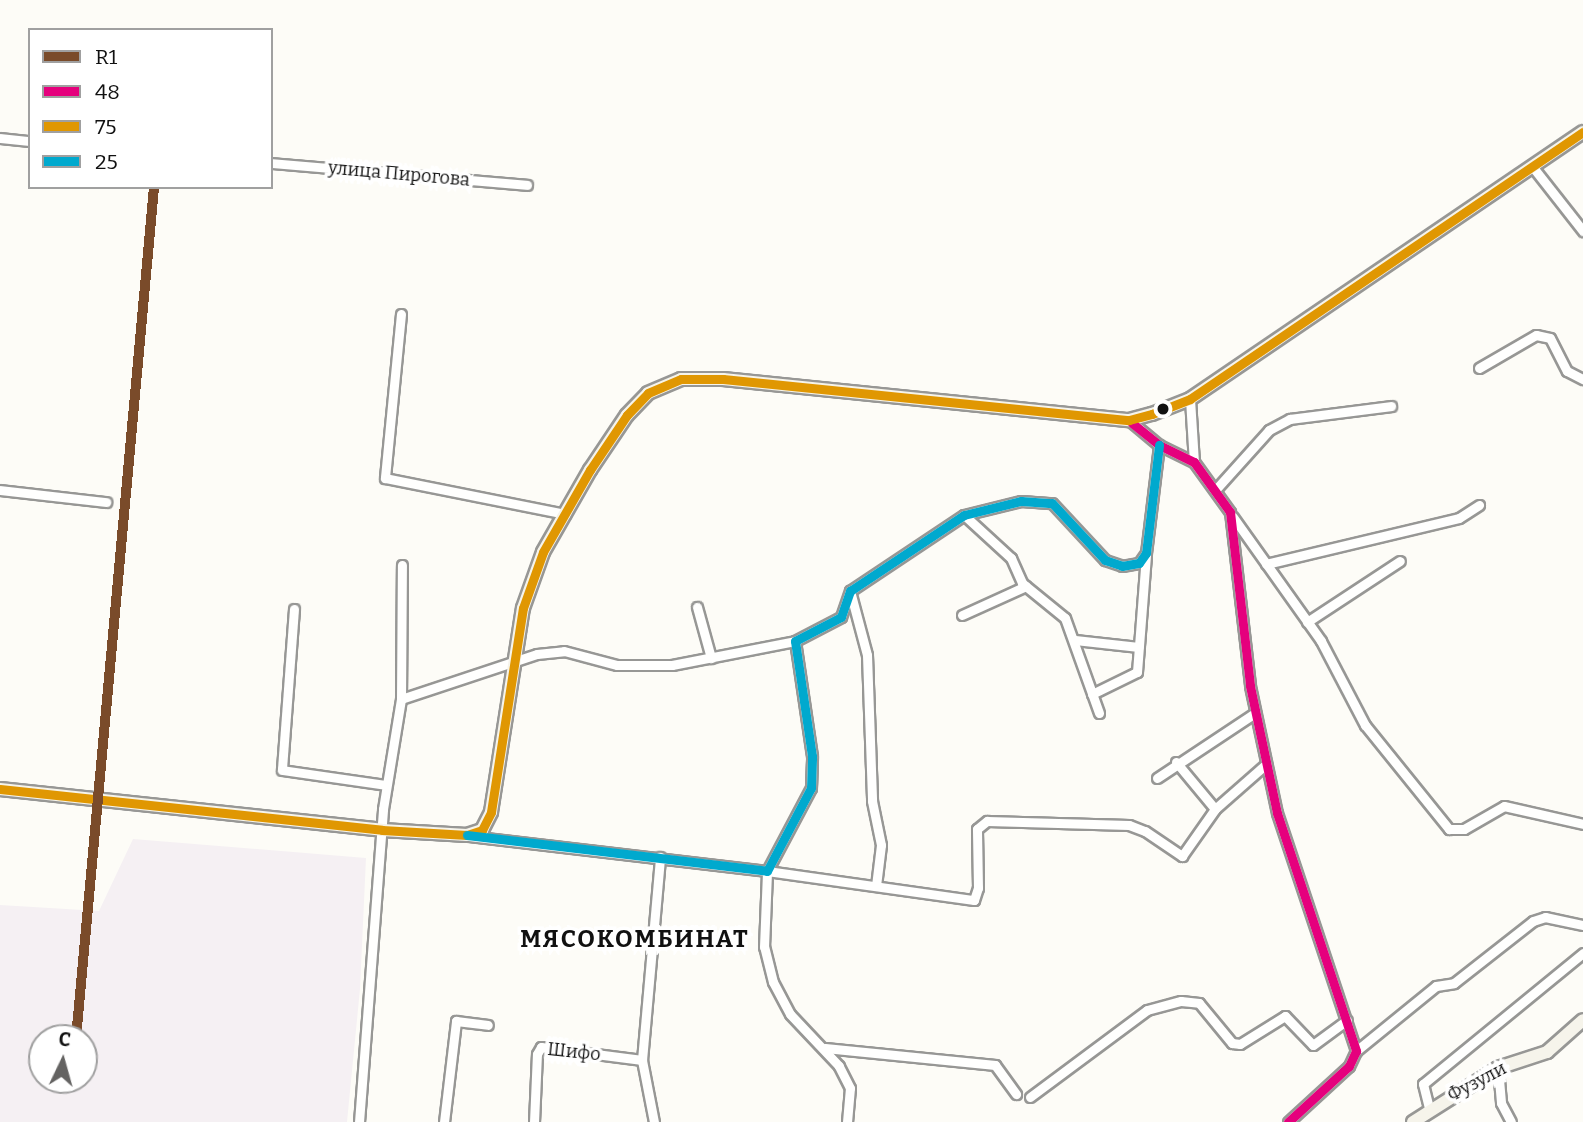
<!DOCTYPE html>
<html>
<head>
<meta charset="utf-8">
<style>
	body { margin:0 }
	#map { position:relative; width:1583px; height:1122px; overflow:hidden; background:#fdfcf7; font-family:Bitter,serif }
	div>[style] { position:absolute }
	.industrial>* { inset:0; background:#f5f0f3 }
	.roads { filter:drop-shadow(2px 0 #979795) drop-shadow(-2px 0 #979795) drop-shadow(0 2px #979795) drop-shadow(0 -2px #979795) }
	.street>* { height:9px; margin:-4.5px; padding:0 4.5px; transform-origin:4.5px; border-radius:4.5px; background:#fffffe }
	.secondary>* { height:12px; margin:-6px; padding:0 6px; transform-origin:6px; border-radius:6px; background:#f6f4eb }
	.bus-1>* { height:9px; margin:-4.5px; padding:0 4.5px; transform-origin:4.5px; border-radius:4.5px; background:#e5007d }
	.bus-2>* { height:9px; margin:-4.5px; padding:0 4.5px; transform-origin:4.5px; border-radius:4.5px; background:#e09702 }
	.bus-3>* { height:9px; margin:-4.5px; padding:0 4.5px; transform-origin:4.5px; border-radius:4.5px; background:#00a9ce }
	.rail-1>* { height:10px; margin:-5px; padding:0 5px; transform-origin:5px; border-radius:5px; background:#7a4b2a }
	.dots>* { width:19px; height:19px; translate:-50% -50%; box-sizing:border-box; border:4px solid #fff; border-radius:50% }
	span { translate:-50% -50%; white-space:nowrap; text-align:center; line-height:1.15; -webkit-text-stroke:7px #fff; paint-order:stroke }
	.street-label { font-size:18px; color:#111 }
	.district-label { font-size:24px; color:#111; font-weight:700; letter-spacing:2px }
	.legend { position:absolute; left:28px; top:28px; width:245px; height:161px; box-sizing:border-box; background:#fff; border:2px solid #a0a0a0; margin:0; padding:9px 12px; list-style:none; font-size:21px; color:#111 }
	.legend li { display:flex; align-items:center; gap:14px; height:35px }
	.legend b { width:35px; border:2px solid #a0a0a0 }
	.north { position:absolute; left:28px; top:1024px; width:70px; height:70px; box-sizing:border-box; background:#fff; border:2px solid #a0a0a0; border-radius:50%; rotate:5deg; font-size:19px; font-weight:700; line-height:28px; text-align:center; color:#111 }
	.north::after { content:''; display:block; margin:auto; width:24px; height:32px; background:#646362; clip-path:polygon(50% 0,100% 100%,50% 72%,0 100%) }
</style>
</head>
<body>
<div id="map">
	<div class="industrial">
		<i style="clip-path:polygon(evenodd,133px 839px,366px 858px,360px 989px,347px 1122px,0 1122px,0 905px,99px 911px,133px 839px,42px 1038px,84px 1038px,84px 1080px,42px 1080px,42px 1038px)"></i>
	</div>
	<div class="roads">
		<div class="street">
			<i style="left:0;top:138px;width:30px;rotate:6deg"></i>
			<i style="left:271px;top:163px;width:257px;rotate:4.9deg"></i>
			<i style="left:1532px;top:166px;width:83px;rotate:51.9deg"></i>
			<i style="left:401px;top:314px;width:165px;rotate:95.6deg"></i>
			<i style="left:385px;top:478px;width:184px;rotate:11.3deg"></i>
			<i style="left:1479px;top:368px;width:66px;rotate:-30.1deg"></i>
			<i style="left:1536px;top:335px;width:14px;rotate:12deg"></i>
			<i style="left:1550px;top:338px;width:37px;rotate:63deg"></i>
			<i style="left:1567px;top:371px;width:18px;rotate:27deg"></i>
			<i style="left:1190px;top:399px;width:63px;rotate:86.4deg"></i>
			<i style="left:1129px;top:420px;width:39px;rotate:40deg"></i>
			<i style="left:1159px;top:445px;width:39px;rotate:26deg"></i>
			<i style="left:1194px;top:462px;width:62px;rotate:54.2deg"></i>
			<i style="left:1230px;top:512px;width:175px;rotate:83.4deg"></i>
			<i style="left:1250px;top:686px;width:130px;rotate:78deg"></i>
			<i style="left:1277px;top:813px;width:251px;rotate:71.6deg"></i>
			<i style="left:1356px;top:1051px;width:17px;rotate:115deg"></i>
			<i style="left:1349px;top:1066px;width:83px;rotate:137.4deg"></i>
			<i style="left:1217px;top:488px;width:78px;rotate:-48.1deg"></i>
			<i style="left:1269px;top:430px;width:24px;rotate:-28deg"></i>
			<i style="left:1290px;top:419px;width:102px;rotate:-7.3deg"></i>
			<i style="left:0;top:490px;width:107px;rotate:6.5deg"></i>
			<i style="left:964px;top:515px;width:64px;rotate:42.5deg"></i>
			<i style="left:1011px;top:558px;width:27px;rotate:66deg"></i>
			<i style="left:1022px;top:583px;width:55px;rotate:39.1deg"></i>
			<i style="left:1065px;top:618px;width:101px;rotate:70.3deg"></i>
			<i style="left:1233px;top:517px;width:152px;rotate:54.6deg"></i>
			<i style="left:1321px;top:641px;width:95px;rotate:62.4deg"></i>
			<i style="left:1365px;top:725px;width:134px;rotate:51.1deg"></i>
			<i style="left:1449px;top:829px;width:15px"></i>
			<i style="left:1464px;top:829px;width:46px;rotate:-29.9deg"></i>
			<i style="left:1504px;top:806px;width:81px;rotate:12.8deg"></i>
			<i style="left:1266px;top:564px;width:198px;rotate:-13.4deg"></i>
			<i style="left:1459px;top:518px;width:24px;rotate:-33deg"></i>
			<i style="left:850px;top:591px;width:66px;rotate:75.1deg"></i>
			<i style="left:867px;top:655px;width:146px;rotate:88deg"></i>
			<i style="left:872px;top:801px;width:45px;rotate:78.4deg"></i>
			<i style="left:881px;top:845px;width:41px;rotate:97deg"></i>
			<i style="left:697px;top:607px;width:53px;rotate:74.6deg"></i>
			<i style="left:294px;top:609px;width:161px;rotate:94.3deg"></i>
			<i style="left:282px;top:770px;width:105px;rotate:8.2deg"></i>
			<i style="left:962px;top:615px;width:70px;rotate:-24.4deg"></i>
			<i style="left:1307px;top:622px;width:111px;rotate:-33.3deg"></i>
			<i style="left:1075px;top:640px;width:64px;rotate:6.2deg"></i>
			<i style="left:1092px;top:694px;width:50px;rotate:-26.1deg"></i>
			<i style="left:1137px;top:672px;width:117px;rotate:-85.6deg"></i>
			<i style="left:401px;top:699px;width:134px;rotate:-89.6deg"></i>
			<i style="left:1176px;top:762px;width:61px;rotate:50.3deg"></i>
			<i style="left:1157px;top:778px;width:118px;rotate:-33.6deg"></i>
			<i style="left:469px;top:836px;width:300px;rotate:6.7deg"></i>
			<i style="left:767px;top:871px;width:94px;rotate:-62.1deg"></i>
			<i style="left:811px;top:788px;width:32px;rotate:-88deg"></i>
			<i style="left:812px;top:756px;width:116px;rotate:-98.4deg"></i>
			<i style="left:795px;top:641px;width:52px;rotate:-27.6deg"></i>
			<i style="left:841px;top:617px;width:28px;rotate:-71deg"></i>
			<i style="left:850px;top:591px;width:137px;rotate:-33.7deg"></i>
			<i style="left:964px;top:515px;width:59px;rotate:-13.8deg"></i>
			<i style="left:1021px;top:501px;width:31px;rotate:4deg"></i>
			<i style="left:1052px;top:503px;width:78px;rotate:47.1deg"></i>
			<i style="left:1105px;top:560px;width:18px;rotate:19deg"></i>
			<i style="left:1122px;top:566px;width:17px;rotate:-10deg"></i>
			<i style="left:1139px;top:563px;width:12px;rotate:-55deg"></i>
			<i style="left:1146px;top:553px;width:109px;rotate:-83.1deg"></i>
			<i style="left:825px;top:1048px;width:171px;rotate:5.7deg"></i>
			<i style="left:995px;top:1065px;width:36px;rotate:54deg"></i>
			<i style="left:1356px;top:1051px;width:103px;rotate:-39.1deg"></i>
			<i style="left:1436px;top:986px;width:18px;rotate:-9deg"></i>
			<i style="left:1454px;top:983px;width:100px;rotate:-38.1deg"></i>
			<i style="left:1533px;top:921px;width:13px;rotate:-18deg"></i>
			<i style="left:1545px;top:917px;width:39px;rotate:12deg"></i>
			<i style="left:1498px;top:1068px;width:35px;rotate:85deg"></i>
			<i style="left:1501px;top:1103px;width:21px;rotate:62deg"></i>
			<i style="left:1030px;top:1097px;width:146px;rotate:-36.6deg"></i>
			<i style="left:1147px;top:1010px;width:35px;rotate:-15deg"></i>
			<i style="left:1181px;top:1001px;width:18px;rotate:6deg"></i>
			<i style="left:1199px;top:1003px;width:52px;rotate:50.5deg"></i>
			<i style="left:1232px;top:1043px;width:8px;rotate:7deg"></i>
			<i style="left:1240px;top:1044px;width:53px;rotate:-31.9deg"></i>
			<i style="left:1285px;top:1016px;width:40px;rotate:46deg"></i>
			<i style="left:1313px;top:1045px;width:42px;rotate:-36.3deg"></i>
			<i style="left:1429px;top:1108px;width:25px;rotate:-104deg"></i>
			<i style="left:1423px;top:1084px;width:207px;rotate:-39.3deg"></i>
			<i style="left:359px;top:1122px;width:314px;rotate:-85.6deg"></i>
			<i style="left:383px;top:809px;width:111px;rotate:-80.7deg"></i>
			<i style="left:401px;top:699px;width:143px;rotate:-18.3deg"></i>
			<i style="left:537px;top:654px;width:27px;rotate:-6deg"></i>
			<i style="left:564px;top:651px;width:55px;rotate:14.8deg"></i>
			<i style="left:617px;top:665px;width:55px"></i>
			<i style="left:672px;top:665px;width:125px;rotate:-11deg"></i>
			<i style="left:444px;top:1122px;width:102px;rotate:-83.2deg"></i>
			<i style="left:456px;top:1021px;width:32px;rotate:7deg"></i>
			<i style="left:534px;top:1122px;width:68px;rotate:-87.5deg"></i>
			<i style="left:537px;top:1054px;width:8px;rotate:-60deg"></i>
			<i style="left:541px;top:1047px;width:102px;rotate:7.3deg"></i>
			<i style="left:654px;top:1122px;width:63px;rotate:-101deg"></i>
			<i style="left:642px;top:1060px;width:204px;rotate:-84.9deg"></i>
			<i style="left:847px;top:1122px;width:34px;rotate:-85deg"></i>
			<i style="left:850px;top:1088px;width:25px;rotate:-117deg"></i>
			<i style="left:839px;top:1066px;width:71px;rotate:-133.3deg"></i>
			<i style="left:790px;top:1014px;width:36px;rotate:-118deg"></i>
			<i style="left:773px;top:982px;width:36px;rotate:-104deg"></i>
			<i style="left:764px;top:947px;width:76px;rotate:-87.7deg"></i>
			<i style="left:767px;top:871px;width:209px;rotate:8deg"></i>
			<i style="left:974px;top:900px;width:13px;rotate:-72deg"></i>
			<i style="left:978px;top:888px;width:59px;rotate:-91deg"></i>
			<i style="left:977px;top:829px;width:13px;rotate:-39deg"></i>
			<i style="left:987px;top:821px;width:142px;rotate:1.6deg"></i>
			<i style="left:1129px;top:825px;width:17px;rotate:21deg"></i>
			<i style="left:1145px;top:831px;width:45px;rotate:34deg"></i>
			<i style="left:1182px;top:856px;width:57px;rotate:-54.9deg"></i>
			<i style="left:1215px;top:809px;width:68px;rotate:-41.4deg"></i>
		</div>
		<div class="secondary">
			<i style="left:0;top:789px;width:384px;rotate:6.1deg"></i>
			<i style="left:382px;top:830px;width:85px;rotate:3.4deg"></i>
			<i style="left:467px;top:835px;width:16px;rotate:-18deg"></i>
			<i style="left:482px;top:830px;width:20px;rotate:-63deg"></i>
			<i style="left:491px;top:812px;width:206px;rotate:-81.1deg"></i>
			<i style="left:523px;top:608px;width:59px;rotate:-70.3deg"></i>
			<i style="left:543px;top:552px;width:95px;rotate:-60.2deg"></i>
			<i style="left:590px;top:470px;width:66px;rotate:-56.1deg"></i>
			<i style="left:627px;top:415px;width:30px;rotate:-46deg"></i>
			<i style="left:648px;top:393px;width:36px;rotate:-23deg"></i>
			<i style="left:681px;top:379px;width:42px"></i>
			<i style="left:723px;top:379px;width:408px;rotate:5.8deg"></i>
			<i style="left:1129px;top:420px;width:24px;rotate:-15deg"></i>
			<i style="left:1152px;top:414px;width:41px;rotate:-21.5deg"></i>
			<i style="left:1190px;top:399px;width:475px;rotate:-34.2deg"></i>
			<i style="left:1413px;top:1122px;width:101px;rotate:-32.4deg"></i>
			<i style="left:1498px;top:1068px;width:52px;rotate:-18.1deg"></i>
			<i style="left:1547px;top:1052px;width:48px;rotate:-41.6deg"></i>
		</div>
	</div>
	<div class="bus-1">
		<i style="left:1132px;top:423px;width:35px;rotate:39deg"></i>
		<i style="left:1159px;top:445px;width:39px;rotate:26deg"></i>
		<i style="left:1194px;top:462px;width:62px;rotate:54.2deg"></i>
		<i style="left:1230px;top:512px;width:175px;rotate:83.4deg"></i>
		<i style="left:1250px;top:686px;width:130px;rotate:78deg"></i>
		<i style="left:1277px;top:813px;width:251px;rotate:71.6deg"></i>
		<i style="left:1356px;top:1051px;width:17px;rotate:115deg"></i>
		<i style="left:1349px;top:1066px;width:83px;rotate:137.4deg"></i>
	</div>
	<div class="bus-2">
		<i style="left:0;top:789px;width:384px;rotate:6.1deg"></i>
		<i style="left:382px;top:830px;width:85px;rotate:3.4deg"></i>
		<i style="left:467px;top:835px;width:16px;rotate:-18deg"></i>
		<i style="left:482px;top:830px;width:20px;rotate:-63deg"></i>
		<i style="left:491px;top:812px;width:206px;rotate:-81.1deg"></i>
		<i style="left:523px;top:608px;width:59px;rotate:-70.3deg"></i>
		<i style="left:543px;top:552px;width:95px;rotate:-60.2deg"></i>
		<i style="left:590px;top:470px;width:66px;rotate:-56.1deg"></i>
		<i style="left:627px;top:415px;width:30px;rotate:-46deg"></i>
		<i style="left:648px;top:393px;width:36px;rotate:-23deg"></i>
		<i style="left:681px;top:379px;width:42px"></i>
		<i style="left:723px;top:379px;width:408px;rotate:5.8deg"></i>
		<i style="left:1129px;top:420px;width:24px;rotate:-15deg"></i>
		<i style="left:1152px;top:414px;width:41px;rotate:-21.5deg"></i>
		<i style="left:1190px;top:399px;width:475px;rotate:-34.2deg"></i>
	</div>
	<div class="bus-3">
		<i style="left:467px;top:835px;width:302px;rotate:6.8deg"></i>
		<i style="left:767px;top:871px;width:94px;rotate:-62.1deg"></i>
		<i style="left:811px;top:788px;width:32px;rotate:-88deg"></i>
		<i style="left:812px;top:756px;width:116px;rotate:-98.4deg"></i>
		<i style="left:795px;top:641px;width:52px;rotate:-27.6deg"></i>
		<i style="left:841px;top:617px;width:28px;rotate:-71deg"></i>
		<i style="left:850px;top:591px;width:137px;rotate:-33.7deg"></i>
		<i style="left:964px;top:515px;width:59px;rotate:-13.8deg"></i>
		<i style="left:1021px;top:501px;width:31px;rotate:4deg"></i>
		<i style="left:1052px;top:503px;width:78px;rotate:47.1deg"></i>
		<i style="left:1105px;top:560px;width:18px;rotate:19deg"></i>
		<i style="left:1122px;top:566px;width:17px;rotate:-10deg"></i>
		<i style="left:1139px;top:563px;width:12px;rotate:-55deg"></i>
		<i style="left:1146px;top:553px;width:109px;rotate:-83.1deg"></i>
	</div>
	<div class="rail-1">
		<i style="left:76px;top:1038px;width:855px;rotate:-84.76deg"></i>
	</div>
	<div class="dots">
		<i style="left:1163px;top:409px;background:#111"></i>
	</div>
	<div class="street-label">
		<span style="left:399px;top:174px;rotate:5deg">улица Пирогова</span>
		<span style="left:574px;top:1052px;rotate:6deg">Шифо</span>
		<span style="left:1477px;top:1082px;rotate:-28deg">Фузули</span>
	</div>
	<div class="district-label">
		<span style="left:635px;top:940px">МЯСОКОМБИНАТ</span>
	</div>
	<ul class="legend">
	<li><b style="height:9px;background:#7a4b2a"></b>R1</li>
	<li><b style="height:9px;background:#e5007d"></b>48</li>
	<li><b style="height:9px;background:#e09702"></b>75</li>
	<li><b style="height:9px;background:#00a9ce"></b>25</li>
	</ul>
	<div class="north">С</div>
</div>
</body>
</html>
